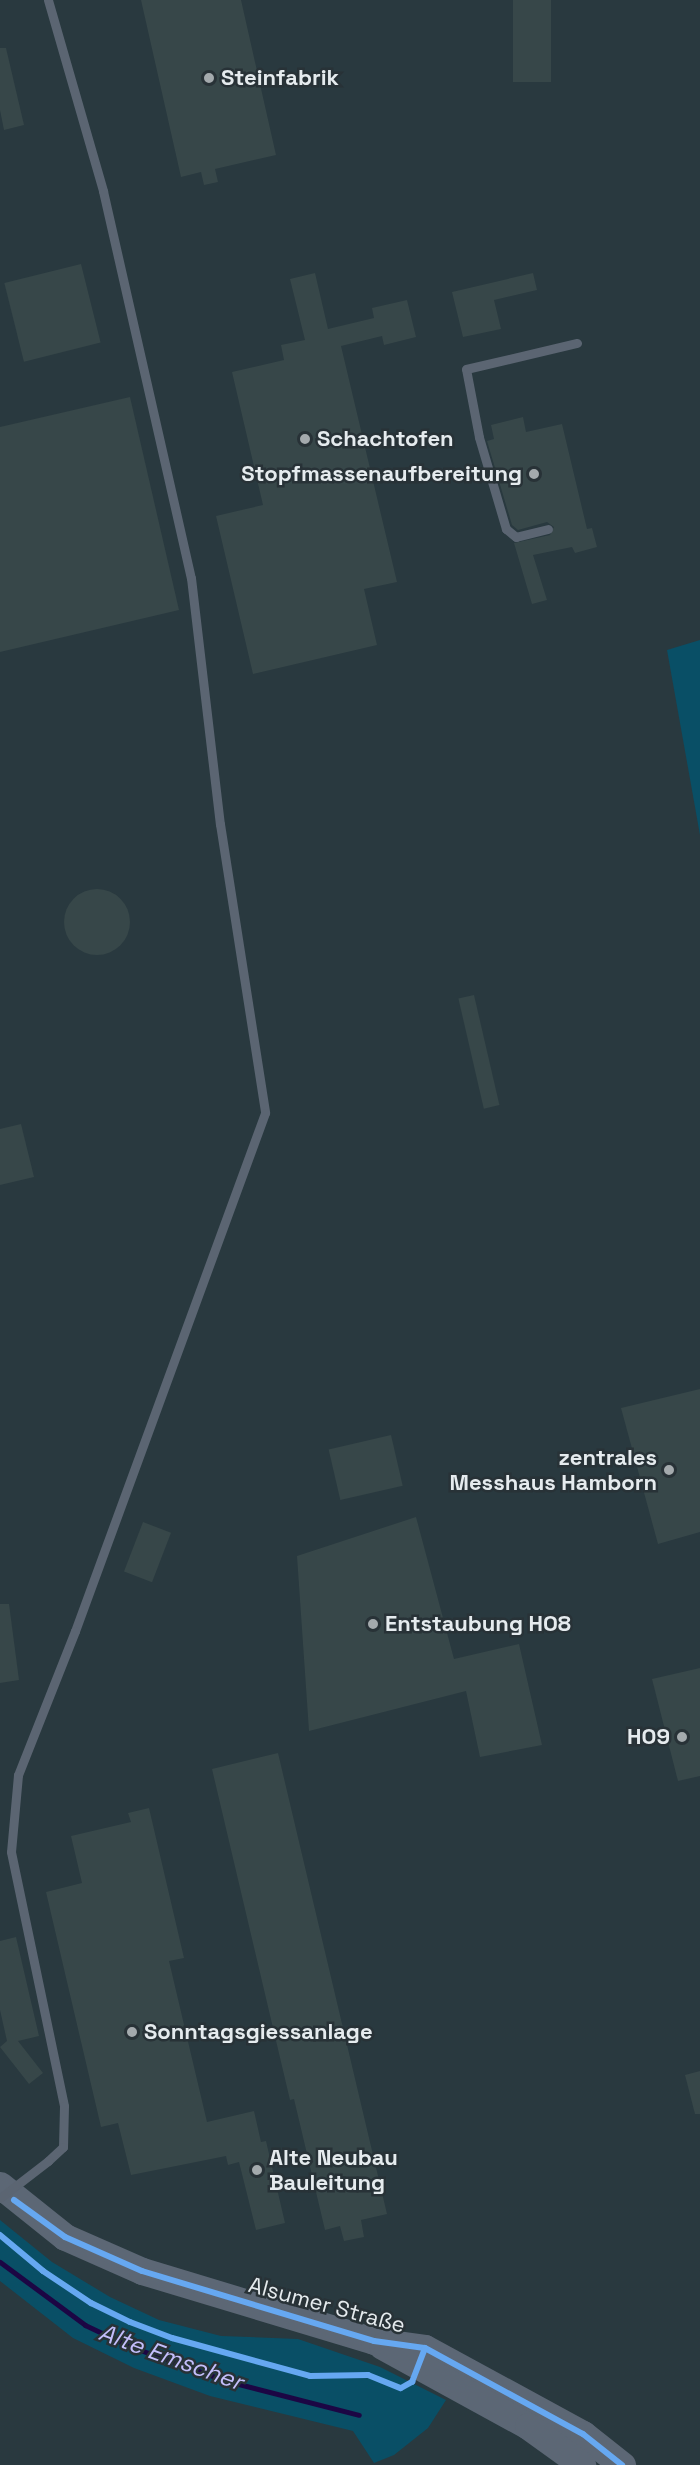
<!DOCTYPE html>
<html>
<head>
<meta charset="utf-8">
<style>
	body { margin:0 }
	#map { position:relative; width:700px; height:2465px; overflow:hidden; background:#2c3134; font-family:"Space Grotesk",sans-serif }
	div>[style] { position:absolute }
	.built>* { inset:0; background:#29393f; transform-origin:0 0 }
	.green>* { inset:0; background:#094f66 }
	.stream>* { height:5px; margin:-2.5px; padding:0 2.5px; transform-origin:2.5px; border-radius:2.5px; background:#1c0644 }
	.building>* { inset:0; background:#374749; transform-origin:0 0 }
	.round { border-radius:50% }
	.lane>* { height:9px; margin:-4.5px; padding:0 4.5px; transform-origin:4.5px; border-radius:4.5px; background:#5b6572 }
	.secondary>* { height:27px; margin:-13.5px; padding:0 13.5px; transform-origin:13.5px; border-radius:13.5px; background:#5c6775 }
	.lane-bridge>* { height:9px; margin:-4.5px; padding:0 4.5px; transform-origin:4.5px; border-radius:4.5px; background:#5b6572 }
	.cycleway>* { height:6px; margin:-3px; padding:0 3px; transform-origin:3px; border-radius:3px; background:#66a8f1 }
	.dots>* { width:16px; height:16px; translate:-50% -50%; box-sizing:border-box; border:3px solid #283237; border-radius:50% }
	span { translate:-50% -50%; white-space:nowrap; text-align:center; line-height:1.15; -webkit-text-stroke:5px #283237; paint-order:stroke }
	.poi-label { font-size:22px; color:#e5ebee; font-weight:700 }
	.left { translate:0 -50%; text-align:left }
	.right { translate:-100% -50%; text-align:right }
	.street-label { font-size:22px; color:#e5ebee }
	.water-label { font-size:24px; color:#c3befb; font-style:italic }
</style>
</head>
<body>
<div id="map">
	<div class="built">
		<i style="left:0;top:0;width:700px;height:2465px"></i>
	</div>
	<div class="green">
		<i style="clip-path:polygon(700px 640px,700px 835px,667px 650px)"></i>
		<i style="clip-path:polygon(0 2220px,52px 2262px,110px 2297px,159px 2320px,221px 2336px,298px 2339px,380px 2367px,446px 2400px,428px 2428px,394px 2455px,374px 2463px,353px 2431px,210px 2396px,134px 2368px,73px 2338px,0 2281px)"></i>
	</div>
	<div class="stream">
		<i style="left:0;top:2262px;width:106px;rotate:36.5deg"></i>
		<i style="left:85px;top:2325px;width:49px;rotate:25.5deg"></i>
		<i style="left:129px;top:2346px;width:104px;rotate:19.7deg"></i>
		<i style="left:227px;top:2381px;width:136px;rotate:14.4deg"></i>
	</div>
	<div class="building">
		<i style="clip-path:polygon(141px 0,241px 0,276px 155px,215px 169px,218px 182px,204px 185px,201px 172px,181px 177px)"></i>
		<i style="left:513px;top:0;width:38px;height:82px"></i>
		<i style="clip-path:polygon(0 48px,6px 48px,24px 125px,4px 130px,0 110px)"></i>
		<i style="left:81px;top:264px;width:81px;height:79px;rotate:76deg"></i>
		<i style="clip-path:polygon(315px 273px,328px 329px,374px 318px,372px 308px,407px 300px,416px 337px,384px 345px,382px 336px,341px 346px,397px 582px,364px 589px,377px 645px,253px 674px,216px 516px,263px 505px,232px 372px,284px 360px,281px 345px,305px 340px,290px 279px)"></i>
		<i style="clip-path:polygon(533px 273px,537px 290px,494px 300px,501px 329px,463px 337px,452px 292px)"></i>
		<i style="clip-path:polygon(130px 397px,179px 610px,0 652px,0 427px)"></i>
		<i style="clip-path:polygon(523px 417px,526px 432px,562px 424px,587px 529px,592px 528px,597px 547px,575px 553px,572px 547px,533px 555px,547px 600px,532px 604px,514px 543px,550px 535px,554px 527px,547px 522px,518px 530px,512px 525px,487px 441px,494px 439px,491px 425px)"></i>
		<i class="round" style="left:64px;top:889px;width:66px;height:66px"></i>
		<i style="left:474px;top:995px;width:113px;height:16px;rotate:77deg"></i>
		<i style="clip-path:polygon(21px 1124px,34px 1177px,0 1185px,0 1129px)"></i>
		<i style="clip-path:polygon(700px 1389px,700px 1532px,658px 1544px,621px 1408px)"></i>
		<i style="left:391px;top:1435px;width:52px;height:64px;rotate:77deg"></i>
		<i style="clip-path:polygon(416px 1517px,454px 1659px,519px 1644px,542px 1745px,480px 1757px,466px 1691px,309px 1731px,297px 1556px)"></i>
		<i style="left:143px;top:1522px;width:30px;height:53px;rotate:21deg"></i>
		<i style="clip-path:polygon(0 1604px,9px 1604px,19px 1680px,0 1683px)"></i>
		<i style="clip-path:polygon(700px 1668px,700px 1776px,678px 1781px,652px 1679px)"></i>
		<i style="clip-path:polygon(278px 1753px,387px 2214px,361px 2220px,364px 2237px,344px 2241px,340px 2226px,325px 2230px,294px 2099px,290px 2100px,212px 1769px)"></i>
		<i style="clip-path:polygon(149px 1808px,184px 1958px,169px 1961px,207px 2122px,254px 2111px,261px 2142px,266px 2141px,285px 2223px,256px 2230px,239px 2162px,228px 2165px,226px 2156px,131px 2175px,118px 2123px,101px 2127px,46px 1892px,82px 1883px,71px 1836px,131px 1822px,128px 1813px)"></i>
		<i style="clip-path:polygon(16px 1937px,39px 2036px,18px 2041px,43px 2073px,29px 2084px,0 2047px,7px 2041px,0 2010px,0 1941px)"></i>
		<i style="clip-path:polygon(700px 2071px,700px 2114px,695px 2114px,685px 2075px)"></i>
	</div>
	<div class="lane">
		<i style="left:48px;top:0;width:199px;rotate:73.9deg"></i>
		<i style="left:103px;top:191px;width:397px;rotate:77.2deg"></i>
		<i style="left:191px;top:578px;width:248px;rotate:83.3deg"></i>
		<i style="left:220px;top:824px;width:292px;rotate:81.1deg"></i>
		<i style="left:265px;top:1113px;width:552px;rotate:110.14deg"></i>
		<i style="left:75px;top:1631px;width:155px;rotate:111.6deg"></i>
		<i style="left:18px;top:1775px;width:77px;rotate:95.2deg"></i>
		<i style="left:11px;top:1852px;width:259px;rotate:78.2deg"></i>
		<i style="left:64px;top:2106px;width:41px;rotate:91.4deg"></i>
		<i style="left:63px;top:2147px;width:21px;rotate:137deg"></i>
		<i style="left:548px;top:529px;width:33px;rotate:166deg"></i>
		<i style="left:516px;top:537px;width:13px;rotate:-141deg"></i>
		<i style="left:506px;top:529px;width:96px;rotate:-106.4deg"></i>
		<i style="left:479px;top:437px;width:69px;rotate:-100.8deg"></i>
		<i style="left:466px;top:369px;width:114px;rotate:-13.2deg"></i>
	</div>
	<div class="secondary">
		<i style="left:0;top:2185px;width:83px;rotate:38.7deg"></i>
		<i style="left:65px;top:2237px;width:84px;rotate:23.8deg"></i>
		<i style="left:142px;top:2271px;width:242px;rotate:16.8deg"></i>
		<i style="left:374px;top:2341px;width:51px;rotate:7.8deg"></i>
		<i style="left:425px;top:2348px;width:180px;rotate:28.6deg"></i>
		<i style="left:583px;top:2434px;width:50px;rotate:38.5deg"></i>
		<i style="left:382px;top:2346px;width:166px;rotate:28.7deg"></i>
		<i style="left:528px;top:2426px;width:67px;rotate:35.8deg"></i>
	</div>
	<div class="lane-bridge">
		<i style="left:0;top:2198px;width:61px;rotate:-37.6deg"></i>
	</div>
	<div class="cycleway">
		<i style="left:14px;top:2200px;width:63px;rotate:36deg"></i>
		<i style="left:65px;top:2237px;width:84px;rotate:23.8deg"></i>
		<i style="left:142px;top:2271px;width:242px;rotate:16.8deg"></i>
		<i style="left:374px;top:2341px;width:51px;rotate:7.8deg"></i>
		<i style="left:425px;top:2348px;width:180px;rotate:28.6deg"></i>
		<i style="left:583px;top:2434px;width:50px;rotate:38.5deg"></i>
		<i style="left:0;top:2235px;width:56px;rotate:39.9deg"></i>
		<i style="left:43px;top:2271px;width:58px;rotate:33.7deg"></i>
		<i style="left:91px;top:2303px;width:43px;rotate:26deg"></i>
		<i style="left:130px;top:2322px;width:45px;rotate:20.9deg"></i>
		<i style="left:172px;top:2338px;width:143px;rotate:15.4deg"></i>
		<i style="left:310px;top:2376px;width:58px;rotate:-1deg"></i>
		<i style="left:368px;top:2375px;width:35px;rotate:22deg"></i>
		<i style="left:401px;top:2388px;width:13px;rotate:-29deg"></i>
		<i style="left:412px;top:2382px;width:36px;rotate:-69deg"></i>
	</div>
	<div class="dots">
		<i style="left:209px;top:78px;background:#a4aaad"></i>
		<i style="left:305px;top:439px;background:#a4aaad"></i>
		<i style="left:534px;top:474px;background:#a4aaad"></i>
		<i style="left:669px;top:1470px;background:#a4aaad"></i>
		<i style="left:373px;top:1624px;background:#a4aaad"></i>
		<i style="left:682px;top:1737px;background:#a4aaad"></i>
		<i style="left:132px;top:2032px;background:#a4aaad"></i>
		<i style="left:257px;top:2170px;background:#a4aaad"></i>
	</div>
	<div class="poi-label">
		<span class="left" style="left:221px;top:78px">Steinfabrik</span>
		<span class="left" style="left:317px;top:439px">Schachtofen</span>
		<span class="right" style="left:522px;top:474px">Stopfmassenaufbereitung</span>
		<span class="right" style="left:657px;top:1470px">zentrales<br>Messhaus Hamborn</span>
		<span class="left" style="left:385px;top:1624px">Entstaubung HO8</span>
		<span class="right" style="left:670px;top:1737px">HO9</span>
		<span class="left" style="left:144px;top:2032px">Sonntagsgiessanlage</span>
		<span class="left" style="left:269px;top:2170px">Alte Neubau<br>Bauleitung</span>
	</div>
	<div class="street-label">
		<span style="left:327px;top:2305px;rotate:15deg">Alsumer Straße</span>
	</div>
	<div class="water-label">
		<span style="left:171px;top:2357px;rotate:20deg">Alte Emscher</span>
	</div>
</div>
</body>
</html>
